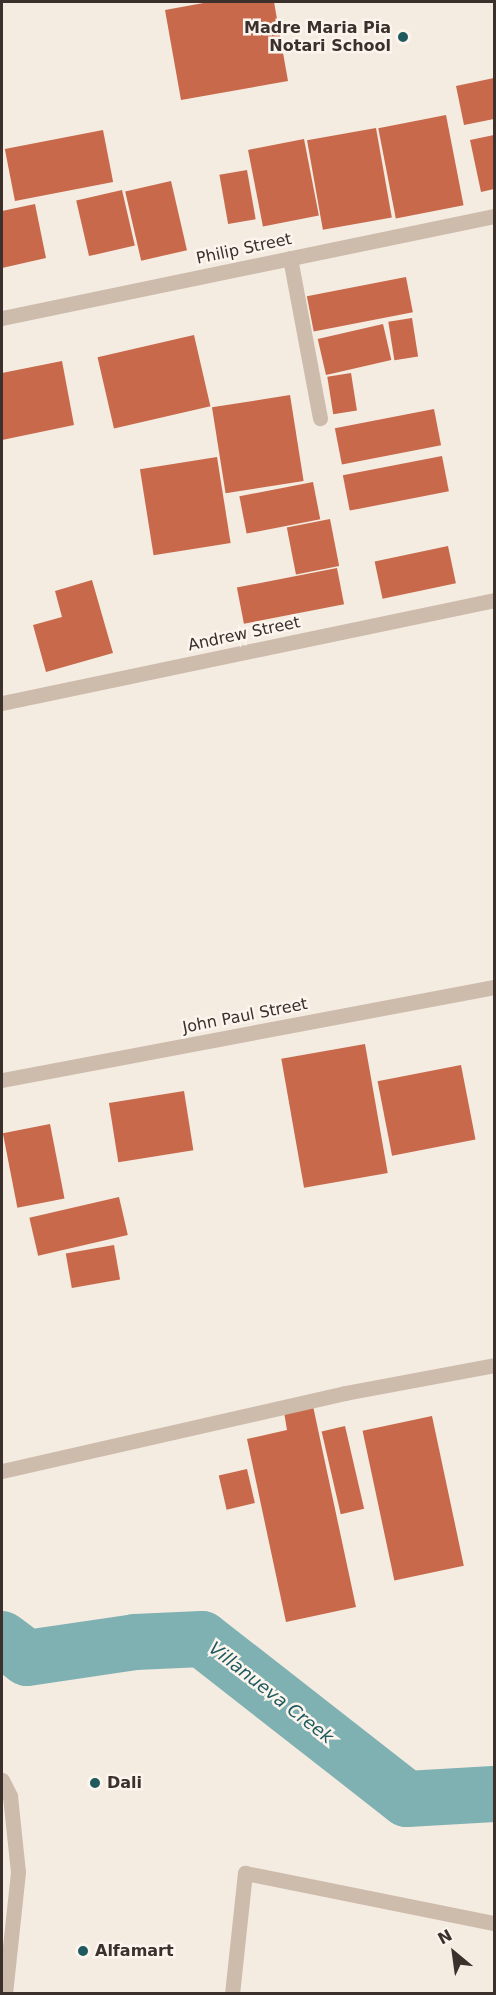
<!DOCTYPE html>
<html>
<head>
<meta charset="utf-8">
<style>
	body { margin:0 }
	#map { position:relative; width:496px; height:1995px; overflow:hidden; background:#f4ebe1; font-family:"DejaVu Sans",sans-serif }
	div>[style] { position:absolute }
	.river>* { height:56px; margin:-28px; padding:0 28px; transform-origin:28px; border-radius:28px; background:#7fb0b2 }
	.building>* { inset:0; background:#c8694b; transform-origin:0 0 }
	.minor>* { height:15px; margin:-7.5px; padding:0 7.5px; transform-origin:7.5px; border-radius:7.5px; background:#cdbbac }
	.dots>* { width:16px; height:16px; translate:-50% -50%; box-sizing:border-box; border:3px solid #fbf5ee; border-radius:50% }
	span { translate:-50% -50%; white-space:nowrap; text-align:center; line-height:1.15; -webkit-text-stroke:5px #fbf5ee; paint-order:stroke }
	.poi-label { font-size:16px; color:#3b302b; font-weight:700 }
	.right { translate:-100% -50%; text-align:right }
	.left { translate:0 -50%; text-align:left }
	.street-label { font-size:16px; color:#3b302b }
	.water-label { font-size:18px; color:#1f5a5e; font-style:italic }
	.frame { position:absolute; inset:0; border:3px solid #3b302b; pointer-events:none }
	.north { position:absolute; left:424px; top:1923px; width:60px; height:60px; -webkit-text-stroke:4px #fbf5ee; paint-order:stroke; rotate:331deg; font-size:16px; font-weight:700; line-height:24px; text-align:center; color:#3b302b }
	.north::after { content:''; display:block; margin:auto; width:21px; height:27px; background:#3b302b; clip-path:polygon(50% 0,100% 100%,50% 72%,0 100%) }
</style>
</head>
<body>
<div id="map">
	<div class="river">
		<i style="left:2px;top:1639px;width:31px;rotate:37deg"></i>
		<i style="left:27px;top:1658px;width:109px;rotate:-8.4deg"></i>
		<i style="left:135px;top:1642px;width:67px;rotate:-2.6deg"></i>
		<i style="left:202px;top:1639px;width:260px;rotate:38deg"></i>
		<i style="left:407px;top:1799px;width:87px;rotate:-3.3deg"></i>
	</div>
	<div class="building">
		<i style="clip-path:polygon(209px 2px,274px 2px,288px 81px,181px 100px,165px 10px)"></i>
		<i style="clip-path:polygon(494px 78px,494px 119px,464px 125px,456px 86px)"></i>
		<i style="left:446px;top:115px;width:92px;height:69px;rotate:79deg"></i>
		<i style="left:376px;top:128px;width:91px;height:70px;rotate:80deg"></i>
		<i style="left:103px;top:130px;width:53px;height:100px;rotate:79deg"></i>
		<i style="clip-path:polygon(494px 135px,494px 189px,481px 192px,470px 140px)"></i>
		<i style="left:304px;top:139px;width:78px;height:57px;rotate:79deg"></i>
		<i style="left:247px;top:170px;width:50px;height:28px;rotate:80deg"></i>
		<i style="left:171px;top:181px;width:71px;height:47px;rotate:77deg"></i>
		<i style="left:122px;top:190px;width:57px;height:47px;rotate:77deg"></i>
		<i style="clip-path:polygon(35px 204px,46px 258px,2px 268px,2px 211px)"></i>
		<i style="left:406px;top:277px;width:36px;height:101px;rotate:79deg"></i>
		<i style="left:412px;top:318px;width:39px;height:24px;rotate:81deg"></i>
		<i style="left:383px;top:324px;width:37px;height:67px;rotate:77deg"></i>
		<i style="left:194px;top:335px;width:73px;height:99px;rotate:77deg"></i>
		<i style="clip-path:polygon(62px 361px,74px 425px,2px 440px,2px 373px)"></i>
		<i style="left:351px;top:373px;width:38px;height:24px;rotate:81deg"></i>
		<i style="left:290px;top:395px;width:87px;height:79px;rotate:81deg"></i>
		<i style="left:434px;top:409px;width:37px;height:101px;rotate:79deg"></i>
		<i style="left:442px;top:456px;width:36px;height:101px;rotate:79deg"></i>
		<i style="left:217px;top:457px;width:87px;height:78px;rotate:81deg"></i>
		<i style="left:313px;top:482px;width:38px;height:75px;rotate:79deg"></i>
		<i style="left:330px;top:519px;width:48px;height:44px;rotate:79deg"></i>
		<i style="left:448px;top:546px;width:38px;height:75px;rotate:78deg"></i>
		<i style="left:337px;top:568px;width:37px;height:102px;rotate:79deg"></i>
		<i style="clip-path:polygon(92px 580px,113px 653px,46px 672px,33px 625px,62px 617px,55px 591px)"></i>
		<i style="left:365px;top:1044px;width:131px;height:85px;rotate:80deg"></i>
		<i style="left:461px;top:1065px;width:76px;height:85px;rotate:79deg"></i>
		<i style="left:184px;top:1091px;width:60px;height:76px;rotate:81deg"></i>
		<i style="left:50px;top:1124px;width:76px;height:48px;rotate:79deg"></i>
		<i style="left:119px;top:1197px;width:39px;height:92px;rotate:77deg"></i>
		<i style="left:114px;top:1245px;width:35px;height:49px;rotate:80deg"></i>
		<i style="clip-path:polygon(313px 1406px,356px 1607px,286px 1622px,247px 1439px,287px 1430px,284px 1412px)"></i>
		<i style="left:432px;top:1416px;width:153px;height:71px;rotate:78deg"></i>
		<i style="left:345px;top:1426px;width:85px;height:24px;rotate:77deg"></i>
		<i style="left:247px;top:1469px;width:35px;height:29px;rotate:77deg"></i>
	</div>
	<div class="minor">
		<i style="left:290px;top:258px;width:163px;rotate:79.4deg"></i>
		<i style="left:2px;top:318px;width:502px;rotate:-11.71deg"></i>
		<i style="left:2px;top:703px;width:503px;rotate:-11.82deg"></i>
		<i style="left:2px;top:1080px;width:501px;rotate:-10.7deg"></i>
		<i style="left:2px;top:1471px;width:352px;rotate:-12.8deg"></i>
		<i style="left:345px;top:1393px;width:152px;rotate:-10.6deg"></i>
		<i style="left:2px;top:1780px;width:18px;rotate:63deg"></i>
		<i style="left:10px;top:1796px;width:76px;rotate:84deg"></i>
		<i style="left:18px;top:1872px;width:123px;rotate:96.1deg"></i>
		<i style="left:232px;top:1994px;width:122px;rotate:-83.9deg"></i>
		<i style="left:245px;top:1873px;width:254px;rotate:11.4deg"></i>
	</div>
	<div class="dots">
		<i style="left:403px;top:37px;background:#1f5a5e"></i>
		<i style="left:95px;top:1783px;background:#1f5a5e"></i>
		<i style="left:83px;top:1951px;background:#1f5a5e"></i>
	</div>
	<div class="poi-label">
		<span class="right" style="left:391px;top:37px">Madre Maria Pia<br>Notari School</span>
		<span class="left" style="left:107px;top:1783px">Dali</span>
		<span class="left" style="left:95px;top:1951px">Alfamart</span>
	</div>
	<div class="street-label">
		<span style="left:244px;top:249px;rotate:-12deg">Philip Street</span>
		<span style="left:244px;top:634px;rotate:-12deg">Andrew Street</span>
		<span style="left:245px;top:1016px;rotate:-11deg">John Paul Street</span>
	</div>
	<div class="water-label">
		<span style="left:271px;top:1693px;rotate:38deg">Villanueva Creek</span>
	</div>
	<div class="frame"></div>
	<div class="north">N</div>
</div>
</body>
</html>
